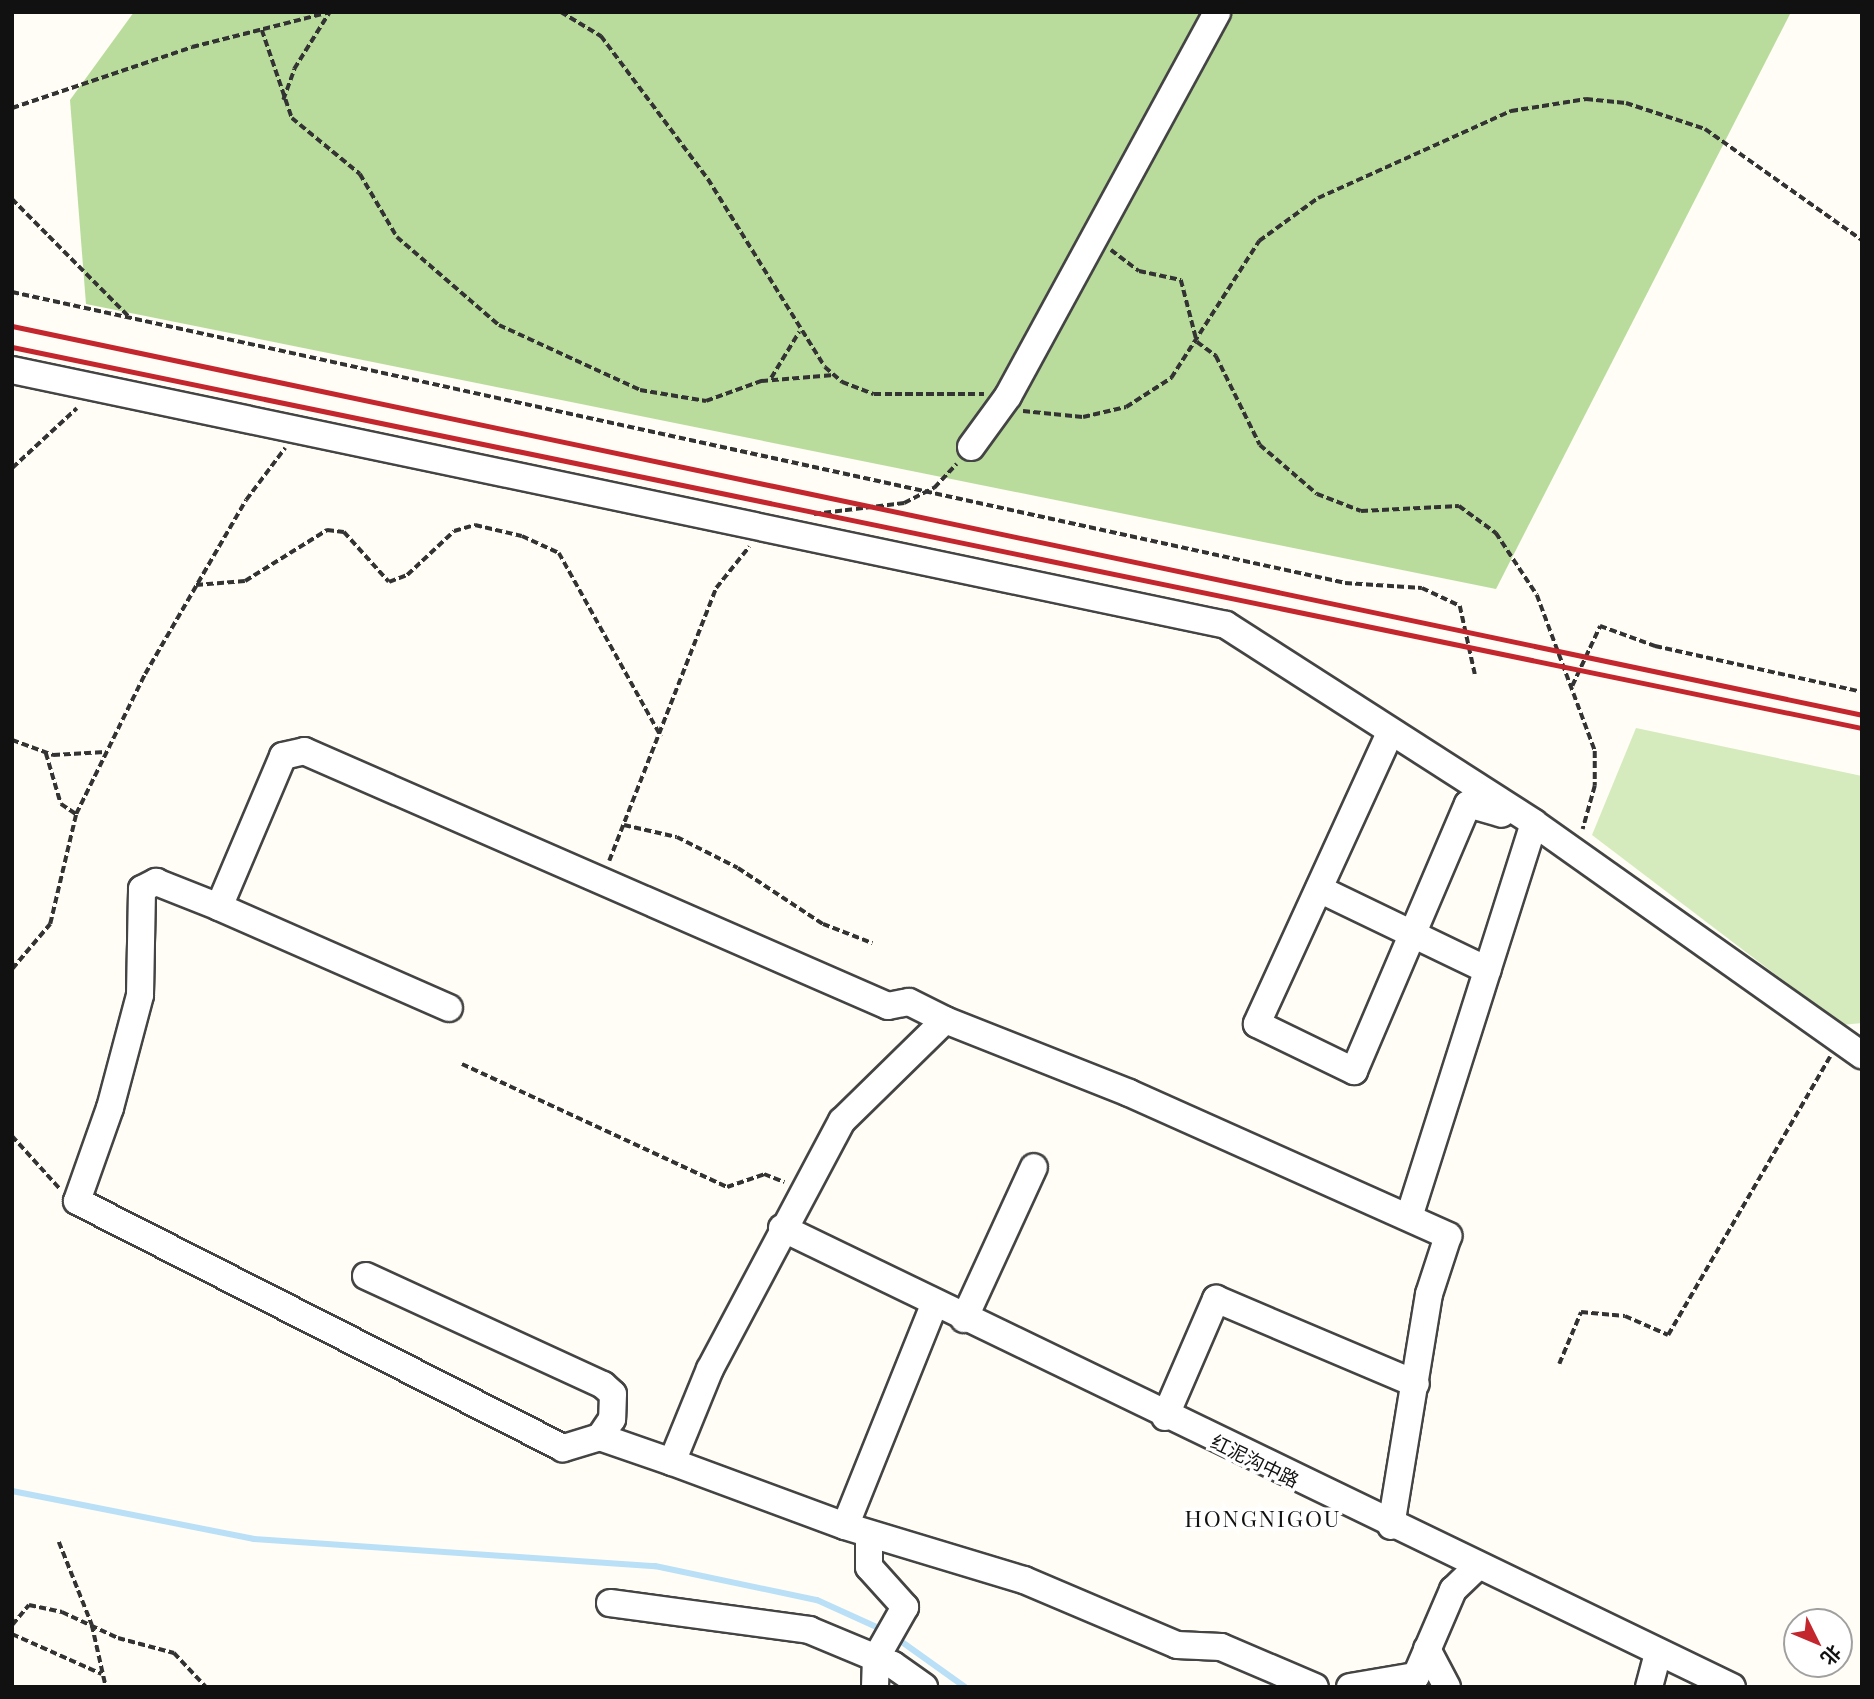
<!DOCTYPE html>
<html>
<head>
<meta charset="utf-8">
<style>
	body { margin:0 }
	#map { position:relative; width:1874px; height:1699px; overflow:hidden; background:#fffdf5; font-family:"Playfair Display","Noto Sans SC",serif }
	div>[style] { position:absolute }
	.green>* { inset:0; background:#d5ebbd }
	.forest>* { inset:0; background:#b9dc9c }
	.stream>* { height:6px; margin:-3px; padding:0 3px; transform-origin:3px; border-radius:3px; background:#b9e0f7 }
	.path>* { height:3.5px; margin-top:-1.75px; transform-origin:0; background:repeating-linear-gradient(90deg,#333 0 7px,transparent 0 10.5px) }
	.roads { filter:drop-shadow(2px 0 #444) drop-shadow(-2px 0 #444) drop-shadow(0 2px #444) drop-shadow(0 -2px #444) }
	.minor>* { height:26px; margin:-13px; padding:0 13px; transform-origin:13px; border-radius:13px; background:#fff }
	.rail>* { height:5px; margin:-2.5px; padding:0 2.5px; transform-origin:2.5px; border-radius:2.5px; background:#c4262e }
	span { translate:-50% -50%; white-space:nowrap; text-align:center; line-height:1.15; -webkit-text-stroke:7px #fff; paint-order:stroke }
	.street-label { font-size:19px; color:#111 }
	.quarter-label { font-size:23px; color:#111; letter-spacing:2px }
	.frame { position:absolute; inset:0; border:14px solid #111; pointer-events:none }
	.north { position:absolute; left:1783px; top:1608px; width:70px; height:70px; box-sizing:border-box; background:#fff; border:2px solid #a0a0a0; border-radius:50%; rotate:133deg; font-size:19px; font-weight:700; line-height:28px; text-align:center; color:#111 }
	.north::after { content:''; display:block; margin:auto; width:24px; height:32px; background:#c4262e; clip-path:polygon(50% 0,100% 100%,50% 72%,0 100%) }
</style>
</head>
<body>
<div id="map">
	<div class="green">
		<i style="clip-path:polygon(1636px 728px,1862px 776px,1862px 1023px,1842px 1025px,1592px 835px)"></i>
	</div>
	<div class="forest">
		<i style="clip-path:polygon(134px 12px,1791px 12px,1496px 589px,86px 304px,70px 100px)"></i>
	</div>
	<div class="stream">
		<i style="left:12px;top:1491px;width:247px;rotate:11.2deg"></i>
		<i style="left:254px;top:1539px;width:402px;rotate:3.9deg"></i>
		<i style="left:655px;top:1566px;width:166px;rotate:11.9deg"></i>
		<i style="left:817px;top:1600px;width:72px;rotate:24.4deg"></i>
		<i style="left:895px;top:1637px;width:86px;rotate:35.5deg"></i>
	</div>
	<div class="path">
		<i style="left:489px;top:12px;width:24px"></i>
		<i style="left:561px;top:12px;width:47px;rotate:31deg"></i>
		<i style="left:601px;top:36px;width:179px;rotate:53.2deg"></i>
		<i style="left:708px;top:179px;width:221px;rotate:58.1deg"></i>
		<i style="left:825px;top:367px;width:23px;rotate:41deg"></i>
		<i style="left:842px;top:382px;width:34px;rotate:21deg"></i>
		<i style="left:874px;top:394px;width:110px"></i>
		<i style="left:262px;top:30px;width:93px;rotate:71.2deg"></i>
		<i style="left:292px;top:118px;width:88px;rotate:39.5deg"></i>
		<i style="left:360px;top:174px;width:73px;rotate:59.6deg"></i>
		<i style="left:397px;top:237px;width:135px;rotate:40.8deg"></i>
		<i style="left:499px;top:325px;width:155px;rotate:24.7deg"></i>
		<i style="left:640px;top:390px;width:67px;rotate:9.5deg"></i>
		<i style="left:706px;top:401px;width:59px;rotate:-20deg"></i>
		<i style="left:761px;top:381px;width:73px;rotate:-4.7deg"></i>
		<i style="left:283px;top:100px;width:33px;rotate:-70deg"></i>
		<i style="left:294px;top:69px;width:66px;rotate:-58deg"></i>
		<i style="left:12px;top:108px;width:190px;rotate:-18.7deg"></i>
		<i style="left:192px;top:47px;width:142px;rotate:-14.2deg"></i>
		<i style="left:12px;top:199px;width:166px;rotate:45.2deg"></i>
		<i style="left:1111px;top:250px;width:35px;rotate:37deg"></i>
		<i style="left:1139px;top:271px;width:43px;rotate:12.1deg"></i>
		<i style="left:1181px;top:280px;width:64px;rotate:75.5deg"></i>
		<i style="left:1197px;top:342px;width:24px;rotate:36deg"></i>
		<i style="left:1216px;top:356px;width:99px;rotate:63.7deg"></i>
		<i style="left:1260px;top:445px;width:75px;rotate:40.7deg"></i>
		<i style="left:1317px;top:494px;width:47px;rotate:21.1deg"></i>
		<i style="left:1361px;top:511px;width:98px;rotate:-2.9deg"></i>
		<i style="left:1459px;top:506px;width:46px;rotate:36.1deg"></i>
		<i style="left:1496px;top:533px;width:74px;rotate:56.5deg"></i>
		<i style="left:1537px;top:595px;width:166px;rotate:69.6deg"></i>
		<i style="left:1595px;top:751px;width:35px;rotate:90deg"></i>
		<i style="left:1595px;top:786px;width:45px;rotate:105.6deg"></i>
		<i style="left:12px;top:292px;width:1364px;rotate:12.31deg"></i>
		<i style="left:1345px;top:583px;width:77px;rotate:3.7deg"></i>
		<i style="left:1422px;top:588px;width:42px;rotate:25.3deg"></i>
		<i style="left:1460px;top:606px;width:70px;rotate:77.6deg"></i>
		<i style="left:771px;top:378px;width:54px;rotate:-58.7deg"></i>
		<i style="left:1023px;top:411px;width:60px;rotate:5.7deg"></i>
		<i style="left:1083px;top:417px;width:44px;rotate:-13.1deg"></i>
		<i style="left:1126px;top:407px;width:54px;rotate:-32.8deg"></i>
		<i style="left:1171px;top:378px;width:163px;rotate:-57.3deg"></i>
		<i style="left:1259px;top:241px;width:73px;rotate:-36.1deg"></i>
		<i style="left:1318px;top:198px;width:212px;rotate:-24.3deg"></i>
		<i style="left:1511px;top:111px;width:76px;rotate:-9.1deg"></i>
		<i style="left:1586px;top:99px;width:40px;rotate:5.7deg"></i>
		<i style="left:1626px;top:103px;width:83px;rotate:18.2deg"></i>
		<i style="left:1705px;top:129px;width:192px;rotate:35.3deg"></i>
		<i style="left:12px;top:468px;width:88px;rotate:-42.7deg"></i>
		<i style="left:814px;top:514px;width:91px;rotate:-7deg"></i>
		<i style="left:904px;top:503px;width:34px;rotate:-27deg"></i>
		<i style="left:934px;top:488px;width:33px;rotate:-47deg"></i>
		<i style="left:196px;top:585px;width:49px;rotate:-4.7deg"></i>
		<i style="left:245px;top:581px;width:97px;rotate:-31.9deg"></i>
		<i style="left:327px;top:530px;width:17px;rotate:7deg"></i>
		<i style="left:344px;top:532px;width:67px;rotate:48deg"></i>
		<i style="left:389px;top:582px;width:19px;rotate:-21deg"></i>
		<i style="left:407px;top:575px;width:64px;rotate:-43.1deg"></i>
		<i style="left:454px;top:531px;width:22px;rotate:-16deg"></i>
		<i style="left:475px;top:525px;width:48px;rotate:13.2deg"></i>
		<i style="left:522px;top:536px;width:41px;rotate:24.7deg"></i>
		<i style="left:559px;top:553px;width:210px;rotate:60.9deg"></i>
		<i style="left:1572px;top:686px;width:66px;rotate:-65deg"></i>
		<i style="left:1600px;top:626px;width:59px;rotate:20deg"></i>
		<i style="left:1655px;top:646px;width:212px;rotate:12.5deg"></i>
		<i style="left:12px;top:740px;width:44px;rotate:20.1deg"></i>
		<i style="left:53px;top:755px;width:52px;rotate:-3.3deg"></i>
		<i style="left:46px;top:753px;width:53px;rotate:73.6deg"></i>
		<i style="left:61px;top:804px;width:18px;rotate:34deg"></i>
		<i style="left:624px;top:825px;width:54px;rotate:12.8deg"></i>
		<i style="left:677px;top:837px;width:68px;rotate:26.9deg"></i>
		<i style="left:738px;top:868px;width:102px;rotate:33.4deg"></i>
		<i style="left:823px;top:924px;width:53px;rotate:21.2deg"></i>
		<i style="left:609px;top:861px;width:293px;rotate:-68.6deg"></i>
		<i style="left:716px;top:588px;width:53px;rotate:-51.2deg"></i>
		<i style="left:12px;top:969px;width:59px;rotate:-49.8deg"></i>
		<i style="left:50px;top:924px;width:113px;rotate:-76.7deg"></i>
		<i style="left:76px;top:814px;width:156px;rotate:-63.8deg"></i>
		<i style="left:145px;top:674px;width:201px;rotate:-59.9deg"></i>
		<i style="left:246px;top:500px;width:65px;rotate:-53.1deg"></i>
		<i style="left:462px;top:1064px;width:292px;rotate:24.9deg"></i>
		<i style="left:727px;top:1187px;width:39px;rotate:-19deg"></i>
		<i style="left:764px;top:1174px;width:22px;rotate:22deg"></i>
		<i style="left:12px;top:1136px;width:72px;rotate:47.8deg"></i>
		<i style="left:1559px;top:1364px;width:56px;rotate:-67.1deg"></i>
		<i style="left:1581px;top:1312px;width:44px;rotate:5.2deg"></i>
		<i style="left:1625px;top:1316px;width:47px;rotate:23.8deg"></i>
		<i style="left:1668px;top:1335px;width:322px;rotate:-59.8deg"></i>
		<i style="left:59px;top:1542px;width:89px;rotate:68.3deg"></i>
		<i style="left:92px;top:1625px;width:64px;rotate:77.3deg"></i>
		<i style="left:12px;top:1625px;width:26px;rotate:-50deg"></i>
		<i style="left:29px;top:1605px;width:34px;rotate:12deg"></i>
		<i style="left:62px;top:1612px;width:62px;rotate:24.9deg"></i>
		<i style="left:118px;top:1638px;width:58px;rotate:15deg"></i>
		<i style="left:174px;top:1653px;width:47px;rotate:46.7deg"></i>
		<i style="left:12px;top:1634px;width:98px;rotate:24deg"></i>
	</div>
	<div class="roads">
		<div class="minor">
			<i style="left:12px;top:370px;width:1240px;rotate:11.86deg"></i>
			<i style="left:1226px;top:625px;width:366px;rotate:32.7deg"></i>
			<i style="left:1534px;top:823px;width:402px;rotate:35.3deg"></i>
			<i style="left:971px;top:447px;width:63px;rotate:-54deg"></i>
			<i style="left:1008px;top:396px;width:437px;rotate:-61.4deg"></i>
			<i style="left:1390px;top:733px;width:320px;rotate:114.6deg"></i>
			<i style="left:1257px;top:1024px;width:108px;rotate:25.9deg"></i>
			<i style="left:1354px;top:1071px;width:290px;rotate:-66.9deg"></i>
			<i style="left:1468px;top:804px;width:35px;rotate:16deg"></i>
			<i style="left:1319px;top:889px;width:187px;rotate:25.7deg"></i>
			<i style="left:219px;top:907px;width:251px;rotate:23.7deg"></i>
			<i style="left:1409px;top:1217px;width:413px;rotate:-72.4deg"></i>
			<i style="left:782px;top:1228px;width:1055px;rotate:25.79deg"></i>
			<i style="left:366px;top:1276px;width:261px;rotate:24.7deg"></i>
			<i style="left:603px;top:1385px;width:13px;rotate:42deg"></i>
			<i style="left:613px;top:1394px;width:25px;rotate:92deg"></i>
			<i style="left:612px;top:1419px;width:22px;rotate:124deg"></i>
			<i style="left:934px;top:1305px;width:238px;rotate:111.9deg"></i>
			<i style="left:845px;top:1526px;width:187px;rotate:16.8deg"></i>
			<i style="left:1024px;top:1580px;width:166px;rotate:23deg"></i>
			<i style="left:1177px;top:1645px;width:44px;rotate:2.6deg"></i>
			<i style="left:1221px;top:1647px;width:102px;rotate:23.1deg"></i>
			<i style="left:964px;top:1319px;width:167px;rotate:-65.3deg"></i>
			<i style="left:1165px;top:1417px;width:129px;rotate:-66.6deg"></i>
			<i style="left:1216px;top:1299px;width:217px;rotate:23deg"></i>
			<i style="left:672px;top:1462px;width:76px;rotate:-160.9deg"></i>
			<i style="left:600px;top:1437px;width:39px;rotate:163deg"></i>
			<i style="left:563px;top:1448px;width:545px;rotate:-153.06deg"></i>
			<i style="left:77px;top:1201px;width:99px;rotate:-70.5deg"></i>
			<i style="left:110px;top:1108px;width:117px;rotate:-75.1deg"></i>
			<i style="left:140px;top:995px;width:106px;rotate:-88.9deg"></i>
			<i style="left:142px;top:889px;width:16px;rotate:-27deg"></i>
			<i style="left:156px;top:882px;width:68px;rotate:21.6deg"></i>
			<i style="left:219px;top:907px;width:164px;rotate:-67deg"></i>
			<i style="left:283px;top:756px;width:22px;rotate:-13deg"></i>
			<i style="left:304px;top:751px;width:637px;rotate:23.59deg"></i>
			<i style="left:888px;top:1006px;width:21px;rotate:-11deg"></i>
			<i style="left:909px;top:1002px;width:40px;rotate:26.6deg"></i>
			<i style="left:845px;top:1526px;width:184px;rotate:-159.7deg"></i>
			<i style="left:672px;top:1462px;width:100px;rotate:-67.8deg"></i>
			<i style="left:710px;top:1369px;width:281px;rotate:-62deg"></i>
			<i style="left:842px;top:1121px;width:144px;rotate:-44.4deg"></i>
			<i style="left:945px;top:1020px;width:198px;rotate:21.6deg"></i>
			<i style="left:1129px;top:1093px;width:350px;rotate:24.1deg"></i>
			<i style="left:1448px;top:1236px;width:61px;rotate:108.1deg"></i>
			<i style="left:1429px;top:1294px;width:235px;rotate:99.3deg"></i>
			<i style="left:869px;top:1534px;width:33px;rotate:90deg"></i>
			<i style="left:869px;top:1567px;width:54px;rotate:48deg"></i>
			<i style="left:905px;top:1607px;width:59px;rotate:119.6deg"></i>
			<i style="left:876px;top:1658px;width:29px;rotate:92deg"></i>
			<i style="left:610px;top:1603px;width:201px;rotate:7.7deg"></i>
			<i style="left:809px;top:1630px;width:91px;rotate:22.6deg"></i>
			<i style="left:893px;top:1665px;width:38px;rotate:35deg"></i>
			<i style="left:1427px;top:1649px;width:43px;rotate:62.2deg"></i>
			<i style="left:1350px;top:1687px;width:67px;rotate:-9.5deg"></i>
			<i style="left:1416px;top:1676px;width:94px;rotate:-66.7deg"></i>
			<i style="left:1453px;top:1590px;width:33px;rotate:-44deg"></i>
			<i style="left:1649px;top:1687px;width:35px;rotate:-75deg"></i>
		</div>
	</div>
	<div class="rail">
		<i style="left:12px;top:326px;width:1890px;rotate:11.87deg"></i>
		<i style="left:12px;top:347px;width:1889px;rotate:11.64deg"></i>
	</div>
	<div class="street-label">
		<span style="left:1255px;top:1461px;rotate:26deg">红泥沟中路</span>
	</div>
	<div class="quarter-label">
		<span style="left:1263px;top:1518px">HONGNIGOU</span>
	</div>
	<div class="frame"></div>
	<div class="north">北</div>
</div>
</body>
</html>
